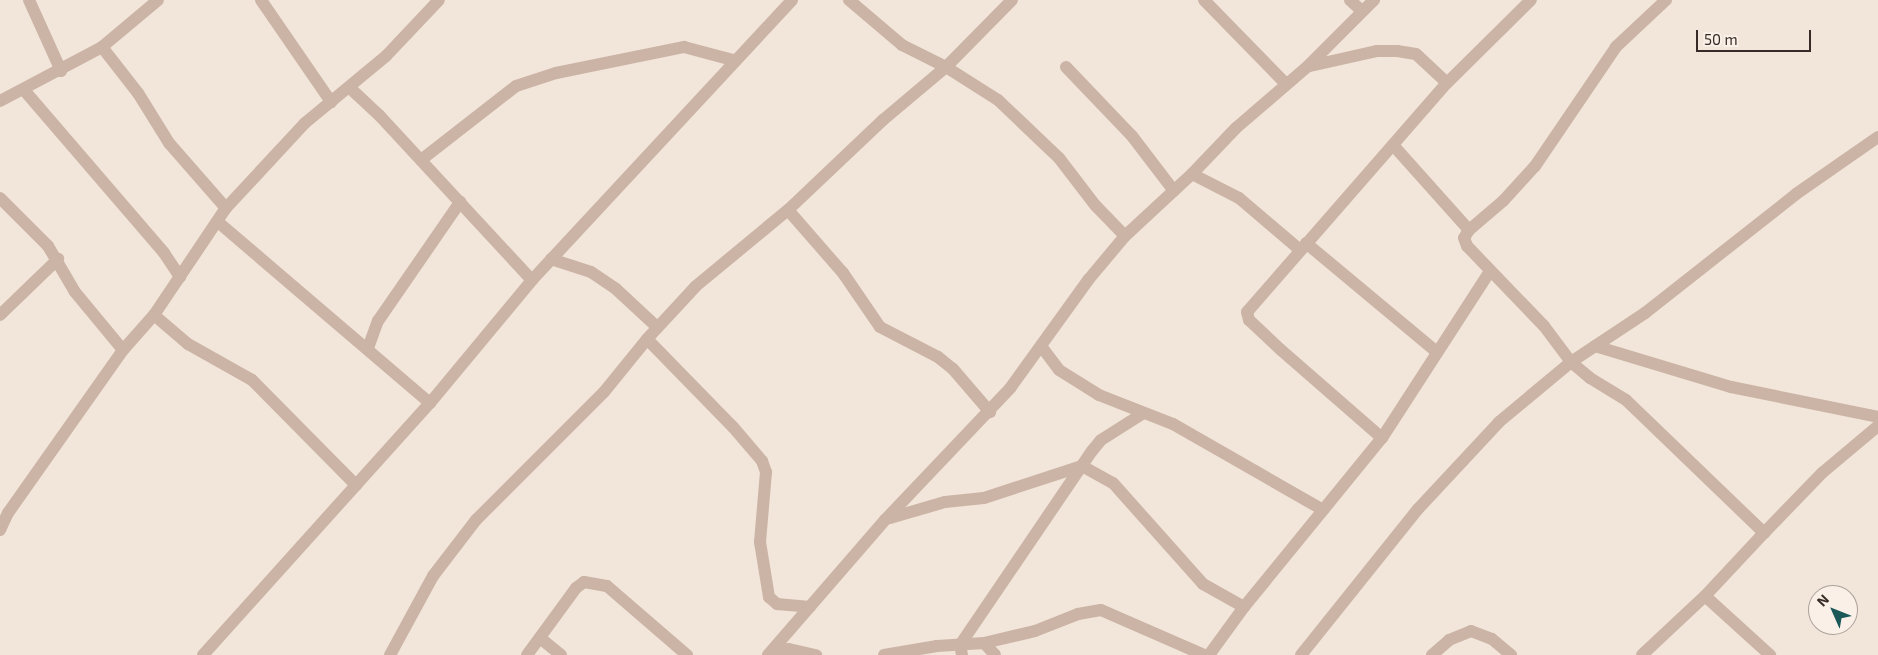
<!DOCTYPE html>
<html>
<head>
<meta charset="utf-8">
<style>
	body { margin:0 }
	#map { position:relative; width:1878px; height:655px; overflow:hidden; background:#f2e5da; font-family:"Exo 2",sans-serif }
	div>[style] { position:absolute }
	.minor>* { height:12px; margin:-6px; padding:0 6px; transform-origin:6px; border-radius:6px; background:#cbb4a6 }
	span { translate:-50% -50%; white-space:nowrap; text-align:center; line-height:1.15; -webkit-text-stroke:4px #faf0e7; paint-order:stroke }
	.north { position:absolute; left:1808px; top:585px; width:50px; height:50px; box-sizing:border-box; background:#faf0e7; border:1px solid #aca19a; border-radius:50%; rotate:314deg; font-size:14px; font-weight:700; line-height:20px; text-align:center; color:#372b27 }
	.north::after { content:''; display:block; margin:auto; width:18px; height:22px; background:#1b5959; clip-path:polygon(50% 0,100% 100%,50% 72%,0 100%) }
	.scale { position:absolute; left:1696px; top:30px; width:115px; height:22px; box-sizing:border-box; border:2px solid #372b27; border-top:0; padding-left:6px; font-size:15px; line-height:18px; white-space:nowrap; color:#372b27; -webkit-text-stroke:4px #faf0e7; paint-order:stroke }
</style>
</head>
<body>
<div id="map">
	<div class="minor">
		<i style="left:29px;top:0;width:78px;rotate:65.7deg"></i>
		<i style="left:261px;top:0;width:124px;rotate:55.5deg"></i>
		<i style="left:849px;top:0;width:70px;rotate:40.3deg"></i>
		<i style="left:902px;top:45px;width:49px;rotate:26.6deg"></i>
		<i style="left:946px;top:67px;width:62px;rotate:32.4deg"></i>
		<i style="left:998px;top:100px;width:84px;rotate:43.6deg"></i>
		<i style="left:1059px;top:158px;width:59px;rotate:52.5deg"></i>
		<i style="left:1095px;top:205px;width:43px;rotate:45.9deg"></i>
		<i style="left:1204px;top:0;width:117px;rotate:45.7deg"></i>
		<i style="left:1350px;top:0;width:16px;rotate:43deg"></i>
		<i style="left:1666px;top:0;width:69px;rotate:136.8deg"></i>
		<i style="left:1616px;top:47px;width:144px;rotate:124.2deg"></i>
		<i style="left:1535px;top:166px;width:47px;rotate:132.4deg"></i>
		<i style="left:1503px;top:201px;width:45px;rotate:139.5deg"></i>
		<i style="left:1469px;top:230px;width:9px;rotate:122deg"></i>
		<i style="left:1464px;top:238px;width:9px;rotate:69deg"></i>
		<i style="left:1467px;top:246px;width:111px;rotate:46.1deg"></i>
		<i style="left:1544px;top:326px;width:45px;rotate:53.1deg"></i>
		<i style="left:1571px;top:362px;width:25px;rotate:40deg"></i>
		<i style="left:1590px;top:378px;width:42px;rotate:31.4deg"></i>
		<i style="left:1626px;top:400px;width:192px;rotate:43.9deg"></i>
		<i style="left:1764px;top:533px;width:83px;rotate:-46deg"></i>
		<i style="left:1822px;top:473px;width:73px;rotate:-40deg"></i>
		<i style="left:102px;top:47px;width:58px;rotate:52deg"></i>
		<i style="left:138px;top:93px;width:59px;rotate:58.2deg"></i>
		<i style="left:169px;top:143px;width:86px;rotate:48.8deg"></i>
		<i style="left:1310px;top:66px;width:69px;rotate:-12.6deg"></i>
		<i style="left:1377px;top:51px;width:20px"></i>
		<i style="left:1397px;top:51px;width:19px;rotate:9deg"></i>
		<i style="left:1416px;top:54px;width:42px;rotate:43.1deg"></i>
		<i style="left:1066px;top:67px;width:95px;rotate:46.3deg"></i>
		<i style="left:1132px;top:136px;width:69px;rotate:52.6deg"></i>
		<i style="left:350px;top:88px;width:40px;rotate:43deg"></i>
		<i style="left:379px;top:115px;width:225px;rotate:47.2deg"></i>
		<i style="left:24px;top:90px;width:215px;rotate:49.3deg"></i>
		<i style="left:164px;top:253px;width:29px;rotate:56deg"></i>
		<i style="left:0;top:101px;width:115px;rotate:-27.9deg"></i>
		<i style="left:102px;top:47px;width:73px;rotate:-40deg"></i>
		<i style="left:1393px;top:145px;width:114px;rotate:48.2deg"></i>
		<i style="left:421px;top:160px;width:120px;rotate:-37.9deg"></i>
		<i style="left:516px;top:86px;width:42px;rotate:-18deg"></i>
		<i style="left:556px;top:73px;width:131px;rotate:-11.5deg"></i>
		<i style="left:684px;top:47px;width:51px;rotate:14.9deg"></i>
		<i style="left:1192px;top:174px;width:53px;rotate:27.1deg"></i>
		<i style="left:1239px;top:198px;width:80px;rotate:40.4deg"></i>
		<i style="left:0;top:198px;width:68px;rotate:45deg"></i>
		<i style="left:48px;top:246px;width:53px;rotate:59.6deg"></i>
		<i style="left:75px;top:292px;width:75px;rotate:50.4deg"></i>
		<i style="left:788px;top:210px;width:131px;rotate:-43.5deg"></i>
		<i style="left:883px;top:120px;width:82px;rotate:-40.1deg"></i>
		<i style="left:946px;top:67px;width:94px;rotate:-45.4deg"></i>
		<i style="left:218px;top:222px;width:279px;rotate:40.5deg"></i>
		<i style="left:1306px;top:243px;width:170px;rotate:39.8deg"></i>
		<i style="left:551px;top:259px;width:42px;rotate:18deg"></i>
		<i style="left:591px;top:272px;width:30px;rotate:34deg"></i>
		<i style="left:616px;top:289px;width:56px;rotate:42.8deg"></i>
		<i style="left:0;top:315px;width:81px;rotate:-44deg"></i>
		<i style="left:154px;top:315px;width:45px;rotate:40.5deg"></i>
		<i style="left:188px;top:344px;width:73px;rotate:29.4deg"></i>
		<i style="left:252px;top:380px;width:148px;rotate:45.3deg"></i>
		<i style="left:647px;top:339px;width:123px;rotate:45.7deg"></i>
		<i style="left:733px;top:427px;width:45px;rotate:49.5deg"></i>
		<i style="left:762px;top:461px;width:12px;rotate:70deg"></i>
		<i style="left:766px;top:472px;width:70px;rotate:94.9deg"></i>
		<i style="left:760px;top:542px;width:56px;rotate:80.7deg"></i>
		<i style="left:769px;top:597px;width:11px;rotate:41deg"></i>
		<i style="left:777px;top:604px;width:33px;rotate:5deg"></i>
		<i style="left:1041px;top:346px;width:30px;rotate:53deg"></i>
		<i style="left:1059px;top:370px;width:47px;rotate:32deg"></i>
		<i style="left:1099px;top:395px;width:79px;rotate:21.4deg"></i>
		<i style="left:1173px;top:424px;width:173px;rotate:29.8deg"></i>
		<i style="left:1595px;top:346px;width:142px;rotate:16.8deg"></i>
		<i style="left:1731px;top:387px;width:150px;rotate:11.5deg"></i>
		<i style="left:368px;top:348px;width:29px;rotate:-70deg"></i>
		<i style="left:378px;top:321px;width:145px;rotate:-55.4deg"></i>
		<i style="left:1382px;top:438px;width:134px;rotate:-138.9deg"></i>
		<i style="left:1281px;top:350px;width:44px;rotate:-136.8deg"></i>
		<i style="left:1249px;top:320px;width:8px;rotate:-104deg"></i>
		<i style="left:1247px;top:312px;width:304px;rotate:-48.9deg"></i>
		<i style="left:1447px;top:83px;width:118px;rotate:-44.7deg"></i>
		<i style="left:890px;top:518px;width:57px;rotate:-16.2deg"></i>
		<i style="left:945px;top:502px;width:39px;rotate:-6deg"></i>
		<i style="left:984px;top:498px;width:103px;rotate:-18.1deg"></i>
		<i style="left:1082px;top:466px;width:35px;rotate:29deg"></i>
		<i style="left:1113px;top:483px;width:135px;rotate:48.3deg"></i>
		<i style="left:1203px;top:584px;width:47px;rotate:29.3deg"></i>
		<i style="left:0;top:530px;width:19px;rotate:-65deg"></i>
		<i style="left:8px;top:513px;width:199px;rotate:-54.8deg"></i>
		<i style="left:123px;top:350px;width:47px;rotate:-48.5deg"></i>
		<i style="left:154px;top:315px;width:129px;rotate:-56.1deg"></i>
		<i style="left:226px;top:208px;width:116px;rotate:-47.1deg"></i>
		<i style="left:305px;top:123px;width:105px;rotate:-39.6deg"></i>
		<i style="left:386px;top:56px;width:77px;rotate:-46.6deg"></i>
		<i style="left:1705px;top:596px;width:88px;rotate:42.2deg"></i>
		<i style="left:540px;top:638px;width:27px;rotate:39deg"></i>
		<i style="left:984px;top:643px;width:16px;rotate:47deg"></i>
		<i style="left:770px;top:653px;width:19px;rotate:-12deg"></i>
		<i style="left:789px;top:649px;width:28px;rotate:13deg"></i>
		<i style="left:203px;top:655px;width:339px;rotate:-48deg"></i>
		<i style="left:430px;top:403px;width:160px;rotate:-50.3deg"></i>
		<i style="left:532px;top:280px;width:382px;rotate:-47.1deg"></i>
		<i style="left:390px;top:655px;width:90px;rotate:-61.4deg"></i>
		<i style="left:433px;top:576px;width:71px;rotate:-52.5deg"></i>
		<i style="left:476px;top:520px;width:181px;rotate:-45deg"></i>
		<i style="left:604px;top:392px;width:68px;rotate:-50.9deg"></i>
		<i style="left:647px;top:339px;width:72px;rotate:-47.2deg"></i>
		<i style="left:696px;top:286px;width:119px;rotate:-39.6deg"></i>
		<i style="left:788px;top:210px;width:84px;rotate:48.9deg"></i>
		<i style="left:843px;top:273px;width:65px;rotate:55.6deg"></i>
		<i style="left:880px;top:327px;width:65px;rotate:27.3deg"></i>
		<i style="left:938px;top:357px;width:19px;rotate:39deg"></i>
		<i style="left:953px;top:369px;width:57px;rotate:49.3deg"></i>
		<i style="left:527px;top:655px;width:83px;rotate:-53.8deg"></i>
		<i style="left:576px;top:588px;width:10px;rotate:-37deg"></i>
		<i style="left:584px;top:582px;width:23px;rotate:10deg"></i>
		<i style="left:607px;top:586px;width:106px;rotate:40.8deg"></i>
		<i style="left:768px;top:655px;width:179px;rotate:-49.1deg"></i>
		<i style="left:885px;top:520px;width:183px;rotate:-46.5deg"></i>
		<i style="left:1011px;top:387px;width:133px;rotate:-54.2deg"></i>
		<i style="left:1089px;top:279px;width:56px;rotate:-50.1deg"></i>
		<i style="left:1125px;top:236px;width:91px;rotate:-42.8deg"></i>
		<i style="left:1192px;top:174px;width:64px;rotate:-46.3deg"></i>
		<i style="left:1236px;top:128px;width:94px;rotate:-40.7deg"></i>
		<i style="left:1307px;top:67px;width:95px;rotate:-45deg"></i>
		<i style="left:884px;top:655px;width:54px;rotate:-9.6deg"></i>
		<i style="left:937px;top:646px;width:47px;rotate:-3.7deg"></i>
		<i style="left:984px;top:643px;width:52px;rotate:-13.2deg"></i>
		<i style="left:1035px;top:631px;width:46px;rotate:-21.6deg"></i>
		<i style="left:1078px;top:614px;width:23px;rotate:-10deg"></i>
		<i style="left:1101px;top:610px;width:112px;rotate:23.6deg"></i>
		<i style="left:962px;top:655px;width:10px;rotate:-101deg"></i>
		<i style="left:960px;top:645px;width:235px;rotate:-55.8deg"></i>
		<i style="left:1092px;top:451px;width:14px;rotate:-51deg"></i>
		<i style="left:1101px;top:440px;width:49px;rotate:-32.4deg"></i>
		<i style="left:1209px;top:655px;width:59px;rotate:-53.9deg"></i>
		<i style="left:1244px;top:607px;width:218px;rotate:-50.8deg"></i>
		<i style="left:1382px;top:438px;width:199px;rotate:-57.1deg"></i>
		<i style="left:1301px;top:655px;width:187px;rotate:-51.3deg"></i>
		<i style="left:1418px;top:509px;width:119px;rotate:-47deg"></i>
		<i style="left:1499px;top:422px;width:94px;rotate:-39.8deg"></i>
		<i style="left:1571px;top:362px;width:89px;rotate:-33.5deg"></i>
		<i style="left:1645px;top:313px;width:192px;rotate:-38.2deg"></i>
		<i style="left:1796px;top:194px;width:100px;rotate:-34.8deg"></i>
		<i style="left:1432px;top:655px;width:23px;rotate:-41deg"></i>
		<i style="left:1449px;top:640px;width:24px;rotate:-22deg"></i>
		<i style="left:1471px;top:631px;width:22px;rotate:21deg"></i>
		<i style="left:1492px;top:639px;width:25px;rotate:40deg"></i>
		<i style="left:1642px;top:655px;width:86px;rotate:-43.1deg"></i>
		<i style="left:1705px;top:596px;width:86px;rotate:-46.9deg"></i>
	</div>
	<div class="north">N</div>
	<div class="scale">50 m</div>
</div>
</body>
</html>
